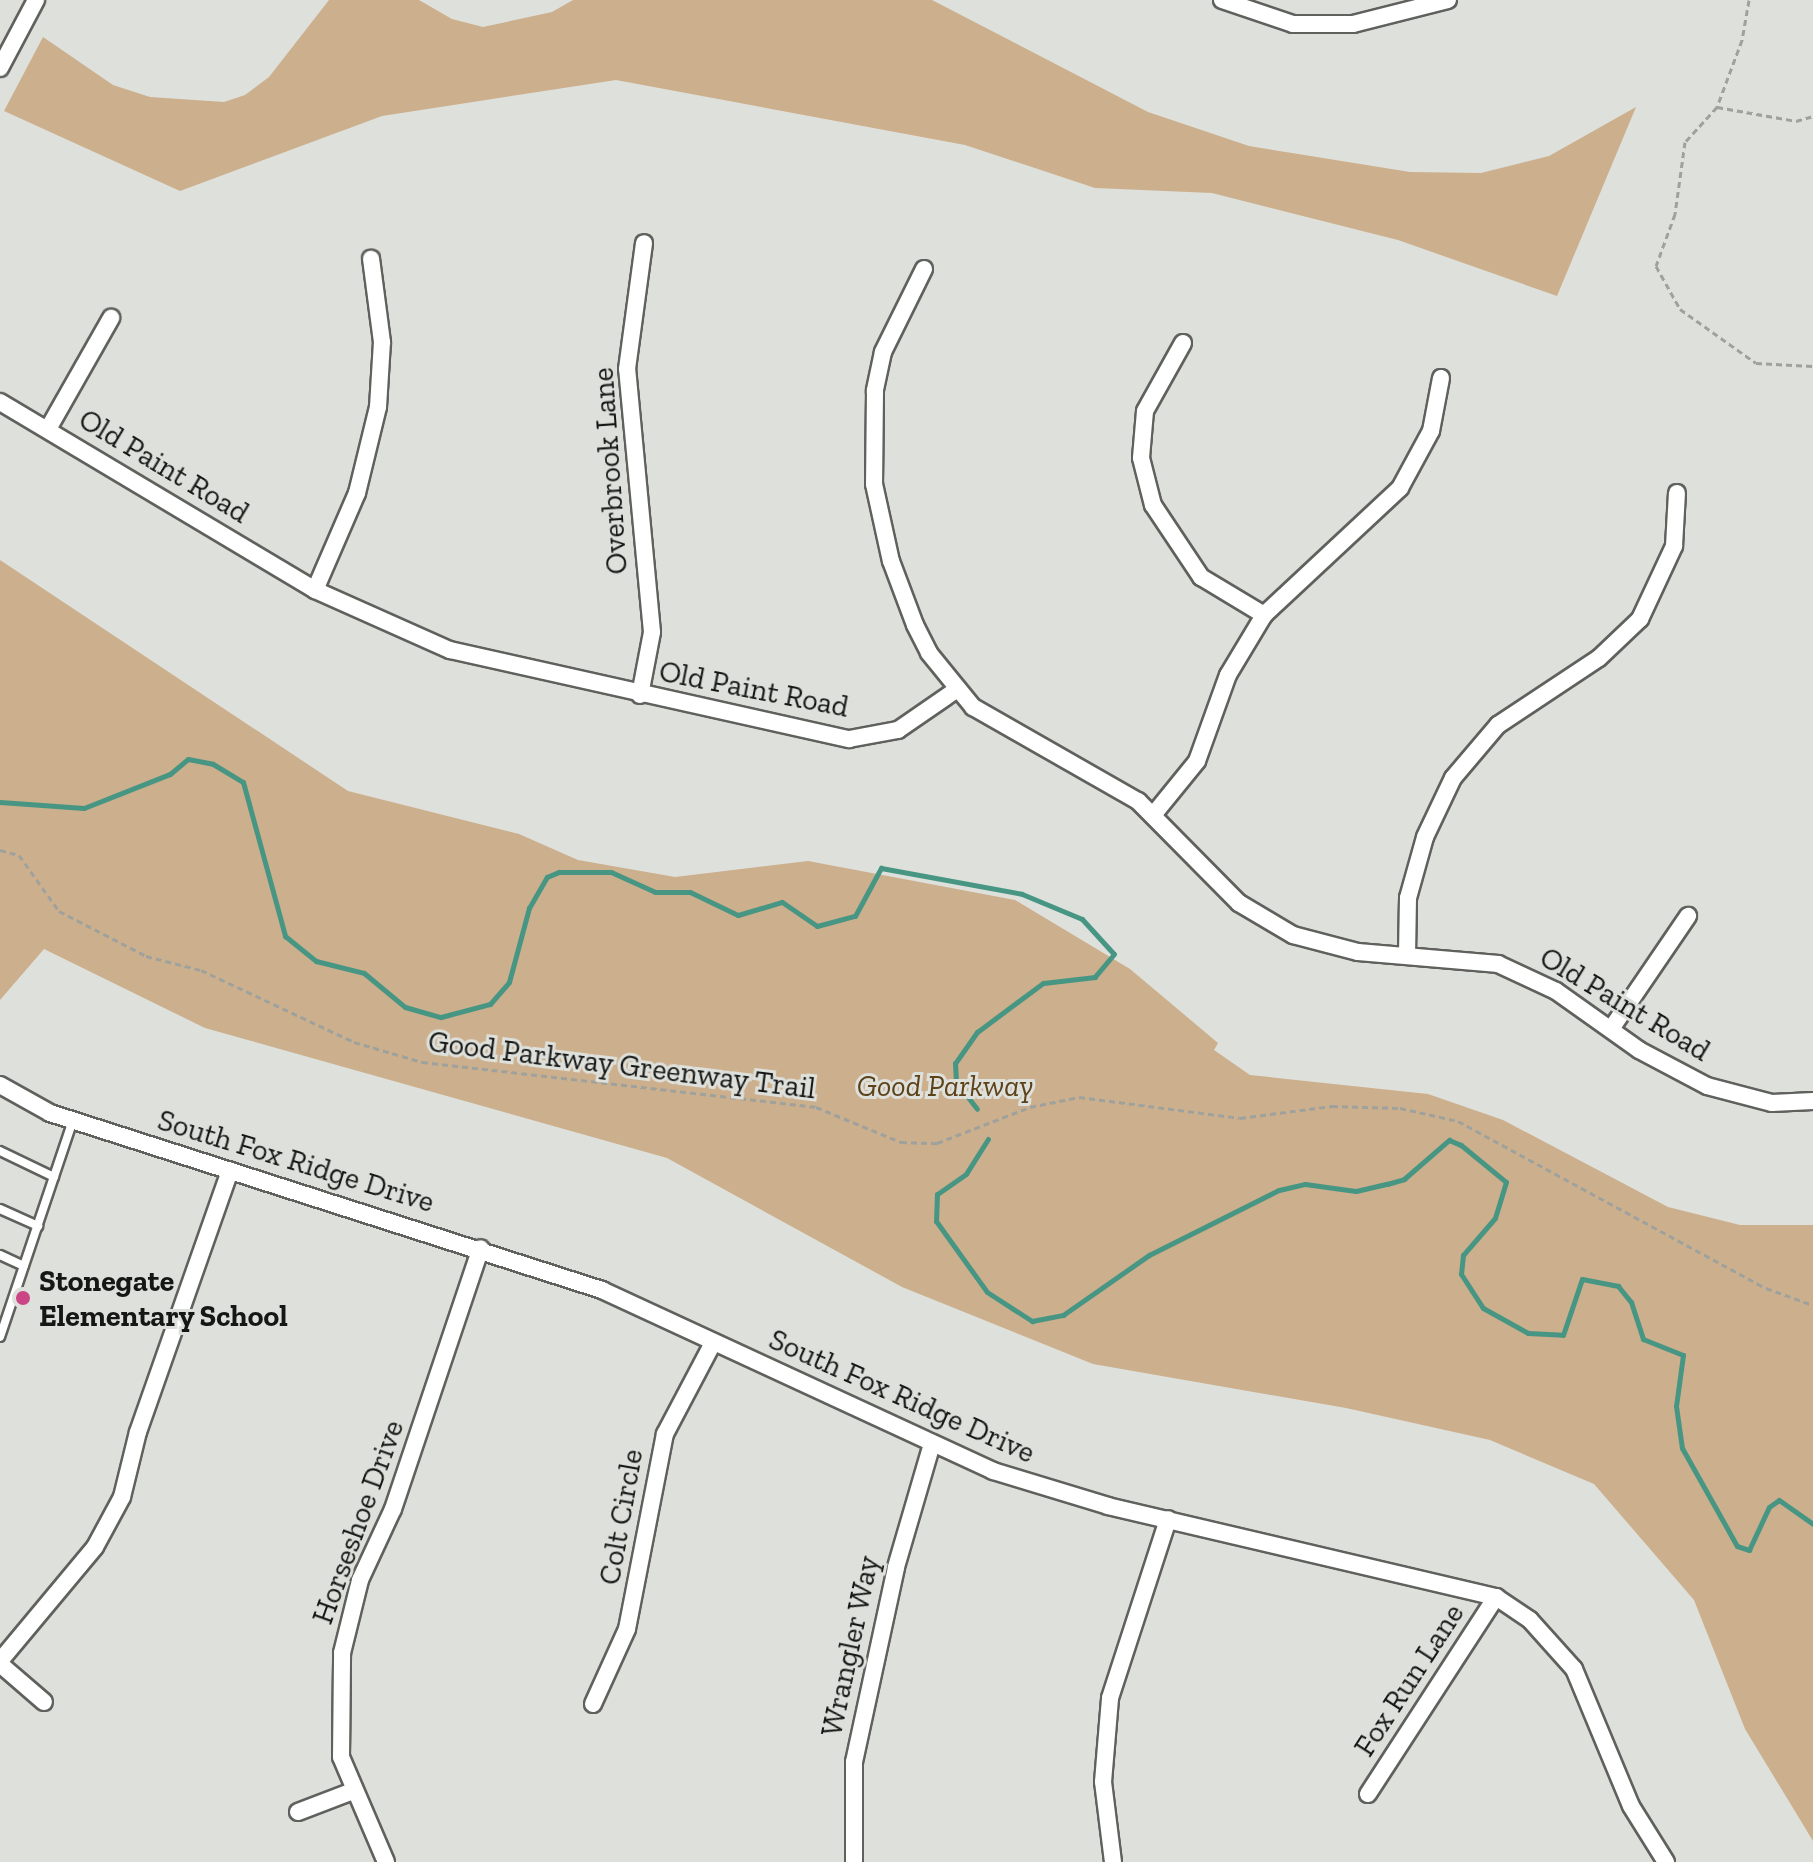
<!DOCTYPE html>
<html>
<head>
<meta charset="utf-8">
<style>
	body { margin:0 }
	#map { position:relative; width:1813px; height:1862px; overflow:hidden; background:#dee0db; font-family:"Zilla Slab",serif }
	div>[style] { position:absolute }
	.green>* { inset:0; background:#ccaf8c }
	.stream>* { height:5px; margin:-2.5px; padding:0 2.5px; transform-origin:2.5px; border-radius:2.5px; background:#479684 }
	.path>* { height:3px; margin-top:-1.5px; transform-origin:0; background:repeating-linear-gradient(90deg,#9fa19d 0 6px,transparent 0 10px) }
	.roads { filter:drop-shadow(2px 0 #60615d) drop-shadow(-2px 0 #60615d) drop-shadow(0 2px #60615d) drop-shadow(0 -2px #60615d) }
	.lane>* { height:8px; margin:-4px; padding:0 4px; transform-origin:4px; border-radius:4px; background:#fff }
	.street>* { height:16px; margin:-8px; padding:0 8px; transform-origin:8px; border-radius:8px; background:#fff }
	.dots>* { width:22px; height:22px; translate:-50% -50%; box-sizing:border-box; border:4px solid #dee0db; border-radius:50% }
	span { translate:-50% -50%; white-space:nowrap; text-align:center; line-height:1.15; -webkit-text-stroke:6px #dee0db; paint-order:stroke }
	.street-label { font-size:30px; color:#161715 }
	.park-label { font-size:30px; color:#5d4119; font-style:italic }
	.poi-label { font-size:30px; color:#161715; font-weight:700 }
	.left { translate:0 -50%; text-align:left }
</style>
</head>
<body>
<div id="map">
	<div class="green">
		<i style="clip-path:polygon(329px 0,419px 0,452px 19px,483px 27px,552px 12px,573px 0,932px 0,1148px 112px,1249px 146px,1410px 172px,1481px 173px,1549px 156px,1636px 107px,1557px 296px,1398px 240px,1212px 193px,1095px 188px,965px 145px,616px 80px,382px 116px,180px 191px,4px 111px,43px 37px,113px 85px,150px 97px,224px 102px,245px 95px,269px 77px)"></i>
		<i style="clip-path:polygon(0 560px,348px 791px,519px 834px,578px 860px,675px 877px,808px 861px,1015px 900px,1130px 969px,1218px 1043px,1214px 1050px,1250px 1075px,1428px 1094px,1503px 1120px,1668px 1207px,1740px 1225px,1813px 1225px,1813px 1841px,1745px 1729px,1694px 1600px,1594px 1484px,1490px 1440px,1346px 1408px,1093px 1364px,902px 1287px,667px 1158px,205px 1028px,44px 949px,0 1000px)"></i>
	</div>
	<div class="stream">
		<i style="left:0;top:802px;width:84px;rotate:4.1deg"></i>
		<i style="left:84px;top:808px;width:92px;rotate:-21.6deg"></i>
		<i style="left:170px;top:774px;width:23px;rotate:-40deg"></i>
		<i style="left:188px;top:759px;width:25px;rotate:11deg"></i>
		<i style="left:213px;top:764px;width:35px;rotate:31deg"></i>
		<i style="left:243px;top:782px;width:160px;rotate:74.7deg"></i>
		<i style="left:285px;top:936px;width:40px;rotate:39deg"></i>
		<i style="left:316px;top:961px;width:49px;rotate:14deg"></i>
		<i style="left:364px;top:973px;width:53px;rotate:39.7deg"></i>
		<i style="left:405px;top:1007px;width:37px;rotate:16deg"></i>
		<i style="left:441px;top:1017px;width:51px;rotate:-14.9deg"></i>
		<i style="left:490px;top:1004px;width:29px;rotate:-49deg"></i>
		<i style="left:509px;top:982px;width:77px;rotate:-74.9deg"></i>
		<i style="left:529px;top:908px;width:36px;rotate:-60deg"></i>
		<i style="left:547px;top:877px;width:13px;rotate:-23deg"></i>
		<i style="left:559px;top:872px;width:52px"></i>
		<i style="left:611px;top:872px;width:48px;rotate:24.4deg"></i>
		<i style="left:655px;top:892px;width:35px"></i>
		<i style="left:690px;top:892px;width:53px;rotate:25.6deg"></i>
		<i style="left:738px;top:915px;width:46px;rotate:-16.5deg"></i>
		<i style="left:782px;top:902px;width:42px;rotate:34.4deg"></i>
		<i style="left:817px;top:926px;width:39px;rotate:-15deg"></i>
		<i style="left:855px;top:916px;width:55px;rotate:-61.6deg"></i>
		<i style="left:881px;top:868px;width:143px;rotate:10.4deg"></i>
		<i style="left:1022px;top:894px;width:65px;rotate:22.6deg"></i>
		<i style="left:1082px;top:919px;width:47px;rotate:47.6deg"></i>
		<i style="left:1114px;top:954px;width:30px;rotate:130deg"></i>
		<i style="left:1095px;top:977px;width:52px;rotate:173.4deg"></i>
		<i style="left:1043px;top:983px;width:82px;rotate:143.4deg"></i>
		<i style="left:977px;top:1032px;width:38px;rotate:125deg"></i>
		<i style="left:955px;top:1063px;width:19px;rotate:87deg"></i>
		<i style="left:956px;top:1082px;width:34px;rotate:52deg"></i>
		<i style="left:988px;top:1139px;width:41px;rotate:122.2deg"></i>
		<i style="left:966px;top:1174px;width:35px;rotate:145deg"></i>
		<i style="left:937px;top:1194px;width:27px;rotate:92deg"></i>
		<i style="left:936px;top:1221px;width:87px;rotate:54.3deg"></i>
		<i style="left:987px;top:1292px;width:54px;rotate:32.8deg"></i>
		<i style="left:1032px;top:1321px;width:32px;rotate:-11deg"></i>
		<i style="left:1063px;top:1315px;width:105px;rotate:-34.9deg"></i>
		<i style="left:1149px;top:1255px;width:145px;rotate:-26.6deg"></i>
		<i style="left:1279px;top:1190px;width:27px;rotate:-13deg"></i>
		<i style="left:1305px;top:1184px;width:51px;rotate:7.8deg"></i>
		<i style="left:1356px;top:1191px;width:32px;rotate:-13deg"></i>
		<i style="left:1387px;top:1184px;width:18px;rotate:-16deg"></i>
		<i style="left:1404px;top:1179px;width:60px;rotate:-40.9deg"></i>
		<i style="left:1449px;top:1140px;width:13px;rotate:23deg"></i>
		<i style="left:1461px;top:1145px;width:58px;rotate:39.4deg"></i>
		<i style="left:1506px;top:1182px;width:38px;rotate:107deg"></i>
		<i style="left:1495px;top:1218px;width:49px;rotate:130.9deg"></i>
		<i style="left:1463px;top:1255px;width:19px;rotate:96deg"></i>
		<i style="left:1461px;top:1274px;width:40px;rotate:57.1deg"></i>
		<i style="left:1483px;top:1308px;width:51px;rotate:29.1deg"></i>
		<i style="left:1528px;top:1333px;width:35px;rotate:3deg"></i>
		<i style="left:1563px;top:1335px;width:59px;rotate:-71.3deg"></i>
		<i style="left:1582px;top:1279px;width:37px;rotate:11deg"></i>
		<i style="left:1618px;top:1286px;width:21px;rotate:51deg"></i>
		<i style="left:1631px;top:1302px;width:39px;rotate:72deg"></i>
		<i style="left:1643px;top:1339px;width:43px;rotate:21.8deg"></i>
		<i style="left:1683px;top:1355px;width:51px;rotate:97.8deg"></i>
		<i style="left:1676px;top:1406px;width:42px;rotate:81.9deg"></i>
		<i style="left:1682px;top:1448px;width:112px;rotate:60.7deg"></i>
		<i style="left:1737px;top:1546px;width:13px;rotate:18deg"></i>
		<i style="left:1749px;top:1550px;width:47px;rotate:-65.1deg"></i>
		<i style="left:1769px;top:1507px;width:12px;rotate:-35deg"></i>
		<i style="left:1779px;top:1500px;width:42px;rotate:35.2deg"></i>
	</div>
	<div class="path">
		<i style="left:1749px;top:0;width:41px;rotate:99.9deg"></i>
		<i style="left:1742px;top:40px;width:72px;rotate:110.5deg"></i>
		<i style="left:1717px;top:107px;width:47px;rotate:132.4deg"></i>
		<i style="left:1685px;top:142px;width:73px;rotate:97.9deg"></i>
		<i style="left:1675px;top:214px;width:55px;rotate:110.1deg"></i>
		<i style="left:1656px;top:266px;width:49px;rotate:60.8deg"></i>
		<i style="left:1680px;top:309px;width:93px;rotate:35.4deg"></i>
		<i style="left:1756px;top:363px;width:57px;rotate:3deg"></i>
		<i style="left:1717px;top:107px;width:80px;rotate:10deg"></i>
		<i style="left:1796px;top:121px;width:18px;rotate:-16deg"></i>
		<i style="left:0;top:850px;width:20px;rotate:15deg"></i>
		<i style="left:19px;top:855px;width:69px;rotate:54.5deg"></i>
		<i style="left:59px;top:911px;width:98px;rotate:27.3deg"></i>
		<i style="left:146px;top:956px;width:57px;rotate:14.3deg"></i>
		<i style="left:201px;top:970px;width:169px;rotate:25.2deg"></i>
		<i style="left:354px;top:1042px;width:71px;rotate:16.4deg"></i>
		<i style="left:422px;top:1062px;width:397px;rotate:6.5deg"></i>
		<i style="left:816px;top:1107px;width:92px;rotate:22.4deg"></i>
		<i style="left:901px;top:1142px;width:36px;rotate:2deg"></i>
		<i style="left:937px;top:1143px;width:100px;rotate:-21.2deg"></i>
		<i style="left:1030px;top:1107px;width:50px;rotate:-11.5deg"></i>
		<i style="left:1079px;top:1097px;width:162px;rotate:7.4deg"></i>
		<i style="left:1240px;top:1118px;width:93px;rotate:-7.4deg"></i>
		<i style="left:1332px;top:1106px;width:68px;rotate:1.7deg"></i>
		<i style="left:1400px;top:1108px;width:59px;rotate:12.6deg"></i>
		<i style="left:1458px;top:1121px;width:350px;rotate:28.5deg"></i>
		<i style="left:1766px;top:1288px;width:50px;rotate:19.9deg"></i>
	</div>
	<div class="roads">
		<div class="lane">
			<i style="left:0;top:1151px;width:60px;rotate:25.7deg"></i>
			<i style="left:0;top:1209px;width:42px;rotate:24.1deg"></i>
			<i style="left:0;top:1255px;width:26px;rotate:25deg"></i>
			<i style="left:0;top:1337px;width:229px;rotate:-71.4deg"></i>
		</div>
		<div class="street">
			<i style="left:1222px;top:0;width:75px;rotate:18.7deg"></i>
			<i style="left:1293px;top:24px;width:60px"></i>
			<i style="left:1353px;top:24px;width:98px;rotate:-14.2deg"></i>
			<i style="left:0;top:68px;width:77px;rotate:-62.1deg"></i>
			<i style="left:924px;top:269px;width:93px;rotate:116.3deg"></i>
			<i style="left:883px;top:352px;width:40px;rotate:102deg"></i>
			<i style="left:875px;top:391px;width:93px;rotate:90.6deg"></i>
			<i style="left:874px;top:484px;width:79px;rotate:77.6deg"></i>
			<i style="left:891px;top:561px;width:68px;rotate:69.4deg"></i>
			<i style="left:915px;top:625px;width:31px;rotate:63deg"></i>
			<i style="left:929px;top:653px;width:70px;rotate:50.8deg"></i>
			<i style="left:973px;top:707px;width:190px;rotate:29.7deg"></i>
			<i style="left:1138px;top:801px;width:144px;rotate:45.3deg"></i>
			<i style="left:1239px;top:903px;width:63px;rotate:30.7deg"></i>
			<i style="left:1293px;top:935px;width:67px;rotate:14.7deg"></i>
			<i style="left:1358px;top:952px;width:141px;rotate:4.9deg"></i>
			<i style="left:1498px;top:964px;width:64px;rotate:25deg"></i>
			<i style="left:1556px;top:991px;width:102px;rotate:35.4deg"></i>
			<i style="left:1639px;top:1050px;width:77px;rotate:27.9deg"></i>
			<i style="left:1707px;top:1086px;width:67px;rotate:14.7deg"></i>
			<i style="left:1772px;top:1103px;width:41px;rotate:-2.8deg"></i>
			<i style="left:1183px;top:343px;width:78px;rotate:119.2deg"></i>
			<i style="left:1145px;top:411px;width:47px;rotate:94.9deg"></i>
			<i style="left:1141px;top:458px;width:49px;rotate:75.7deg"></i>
			<i style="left:1153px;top:505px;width:87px;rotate:56.3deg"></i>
			<i style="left:1201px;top:577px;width:74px;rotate:31.1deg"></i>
			<i style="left:0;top:402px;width:367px;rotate:30.8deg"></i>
			<i style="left:315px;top:590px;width:148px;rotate:24deg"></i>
			<i style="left:450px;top:650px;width:409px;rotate:12.6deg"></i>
			<i style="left:849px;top:739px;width:50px;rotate:-10.4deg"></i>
			<i style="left:898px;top:730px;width:70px;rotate:-34.6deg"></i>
			<i style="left:48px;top:429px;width:128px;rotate:-60.4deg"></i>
			<i style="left:315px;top:590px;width:106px;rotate:-66.6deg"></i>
			<i style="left:357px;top:493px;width:89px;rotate:-76.3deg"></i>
			<i style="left:378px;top:407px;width:65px;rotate:-86.5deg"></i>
			<i style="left:382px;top:342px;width:84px;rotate:-97.5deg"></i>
			<i style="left:640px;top:695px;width:64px;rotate:-79.2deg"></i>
			<i style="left:652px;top:632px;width:264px;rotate:-95.4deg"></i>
			<i style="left:627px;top:369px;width:127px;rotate:-82.3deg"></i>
			<i style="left:1154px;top:814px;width:68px;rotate:-50.9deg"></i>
			<i style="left:1197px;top:761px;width:91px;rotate:-70.2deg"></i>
			<i style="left:1228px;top:675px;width:70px;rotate:-59deg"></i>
			<i style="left:1264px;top:615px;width:186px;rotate:-43deg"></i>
			<i style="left:1400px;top:488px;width:65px;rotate:-61.5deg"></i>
			<i style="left:1431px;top:431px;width:54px;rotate:-79.3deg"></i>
			<i style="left:1407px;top:955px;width:57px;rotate:-89deg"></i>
			<i style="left:1408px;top:898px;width:63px;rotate:-74.4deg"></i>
			<i style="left:1425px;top:837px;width:65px;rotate:-64.6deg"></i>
			<i style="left:1453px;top:778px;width:70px;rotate:-49.7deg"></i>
			<i style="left:1498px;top:725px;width:121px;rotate:-33.6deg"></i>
			<i style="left:1599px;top:658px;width:57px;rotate:-43.6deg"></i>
			<i style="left:1640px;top:619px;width:81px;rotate:-65deg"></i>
			<i style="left:1674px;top:546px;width:53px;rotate:-86.8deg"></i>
			<i style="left:1611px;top:1029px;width:137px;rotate:-55.7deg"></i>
			<i style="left:0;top:1085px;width:57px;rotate:29.2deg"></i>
			<i style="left:50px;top:1113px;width:580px;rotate:17.78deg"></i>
			<i style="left:602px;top:1290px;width:431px;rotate:24.8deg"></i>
			<i style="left:993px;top:1471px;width:120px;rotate:16.9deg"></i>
			<i style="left:1108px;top:1506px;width:399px;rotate:13.2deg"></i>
			<i style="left:1496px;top:1597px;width:41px;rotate:34.1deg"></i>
			<i style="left:1530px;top:1620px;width:66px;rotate:48.1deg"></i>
			<i style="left:1574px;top:1669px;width:148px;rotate:67.4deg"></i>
			<i style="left:1631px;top:1806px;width:66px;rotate:58deg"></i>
			<i style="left:0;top:1661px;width:148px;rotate:-50.2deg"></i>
			<i style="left:95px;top:1547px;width:57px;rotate:-61.6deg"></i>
			<i style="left:122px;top:1497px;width:67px;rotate:-76.2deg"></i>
			<i style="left:138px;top:1432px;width:277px;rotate:-70.6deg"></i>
			<i style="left:0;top:1664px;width:58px;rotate:40.8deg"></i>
			<i style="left:593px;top:1704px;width:82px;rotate:-65.6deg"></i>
			<i style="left:627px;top:1629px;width:199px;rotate:-79deg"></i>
			<i style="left:665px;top:1434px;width:103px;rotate:-62.2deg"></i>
			<i style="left:1368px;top:1794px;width:235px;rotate:-57deg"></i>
			<i style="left:298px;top:1812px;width:56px;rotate:-21deg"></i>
			<i style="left:386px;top:1862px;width:114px;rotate:-113.2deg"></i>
			<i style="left:341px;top:1757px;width:104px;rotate:-89.4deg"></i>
			<i style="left:342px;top:1653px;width:75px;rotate:-76.1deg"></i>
			<i style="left:360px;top:1580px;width:78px;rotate:-65.1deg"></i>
			<i style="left:393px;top:1509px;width:275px;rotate:-71.4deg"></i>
			<i style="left:854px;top:1862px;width:100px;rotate:-90deg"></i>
			<i style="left:854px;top:1762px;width:199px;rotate:-77.8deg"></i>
			<i style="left:896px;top:1567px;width:125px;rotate:-73.7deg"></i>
			<i style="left:1113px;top:1862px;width:81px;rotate:-97.1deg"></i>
			<i style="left:1103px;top:1782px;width:84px;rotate:-85.2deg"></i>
			<i style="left:1110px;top:1698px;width:188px;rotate:-72deg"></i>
		</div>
	</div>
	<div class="dots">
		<i style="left:23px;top:1298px;background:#cb4483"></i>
	</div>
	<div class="street-label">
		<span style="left:164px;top:466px;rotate:31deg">Old Paint Road</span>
		<span style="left:610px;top:471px;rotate:-94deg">Overbrook Lane</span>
		<span style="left:754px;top:689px;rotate:11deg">Old Paint Road</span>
		<span style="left:1625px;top:1004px;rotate:31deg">Old Paint Road</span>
		<span style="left:622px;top:1065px;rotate:7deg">Good Parkway Greenway Trail</span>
		<span style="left:296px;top:1161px;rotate:17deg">South Fox Ridge Drive</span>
		<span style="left:902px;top:1396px;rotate:24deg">South Fox Ridge Drive</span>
		<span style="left:621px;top:1517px;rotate:-80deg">Colt Circle</span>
		<span style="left:358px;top:1522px;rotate:-70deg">Horseshoe Drive</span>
		<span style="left:850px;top:1646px;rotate:-78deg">Wrangler Way</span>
		<span style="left:1409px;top:1680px;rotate:-57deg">Fox Run Lane</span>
	</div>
	<div class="park-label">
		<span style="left:945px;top:1086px">Good Parkway</span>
	</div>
	<div class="poi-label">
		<span class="left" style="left:39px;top:1298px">Stonegate<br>Elementary School</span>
	</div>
</div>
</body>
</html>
